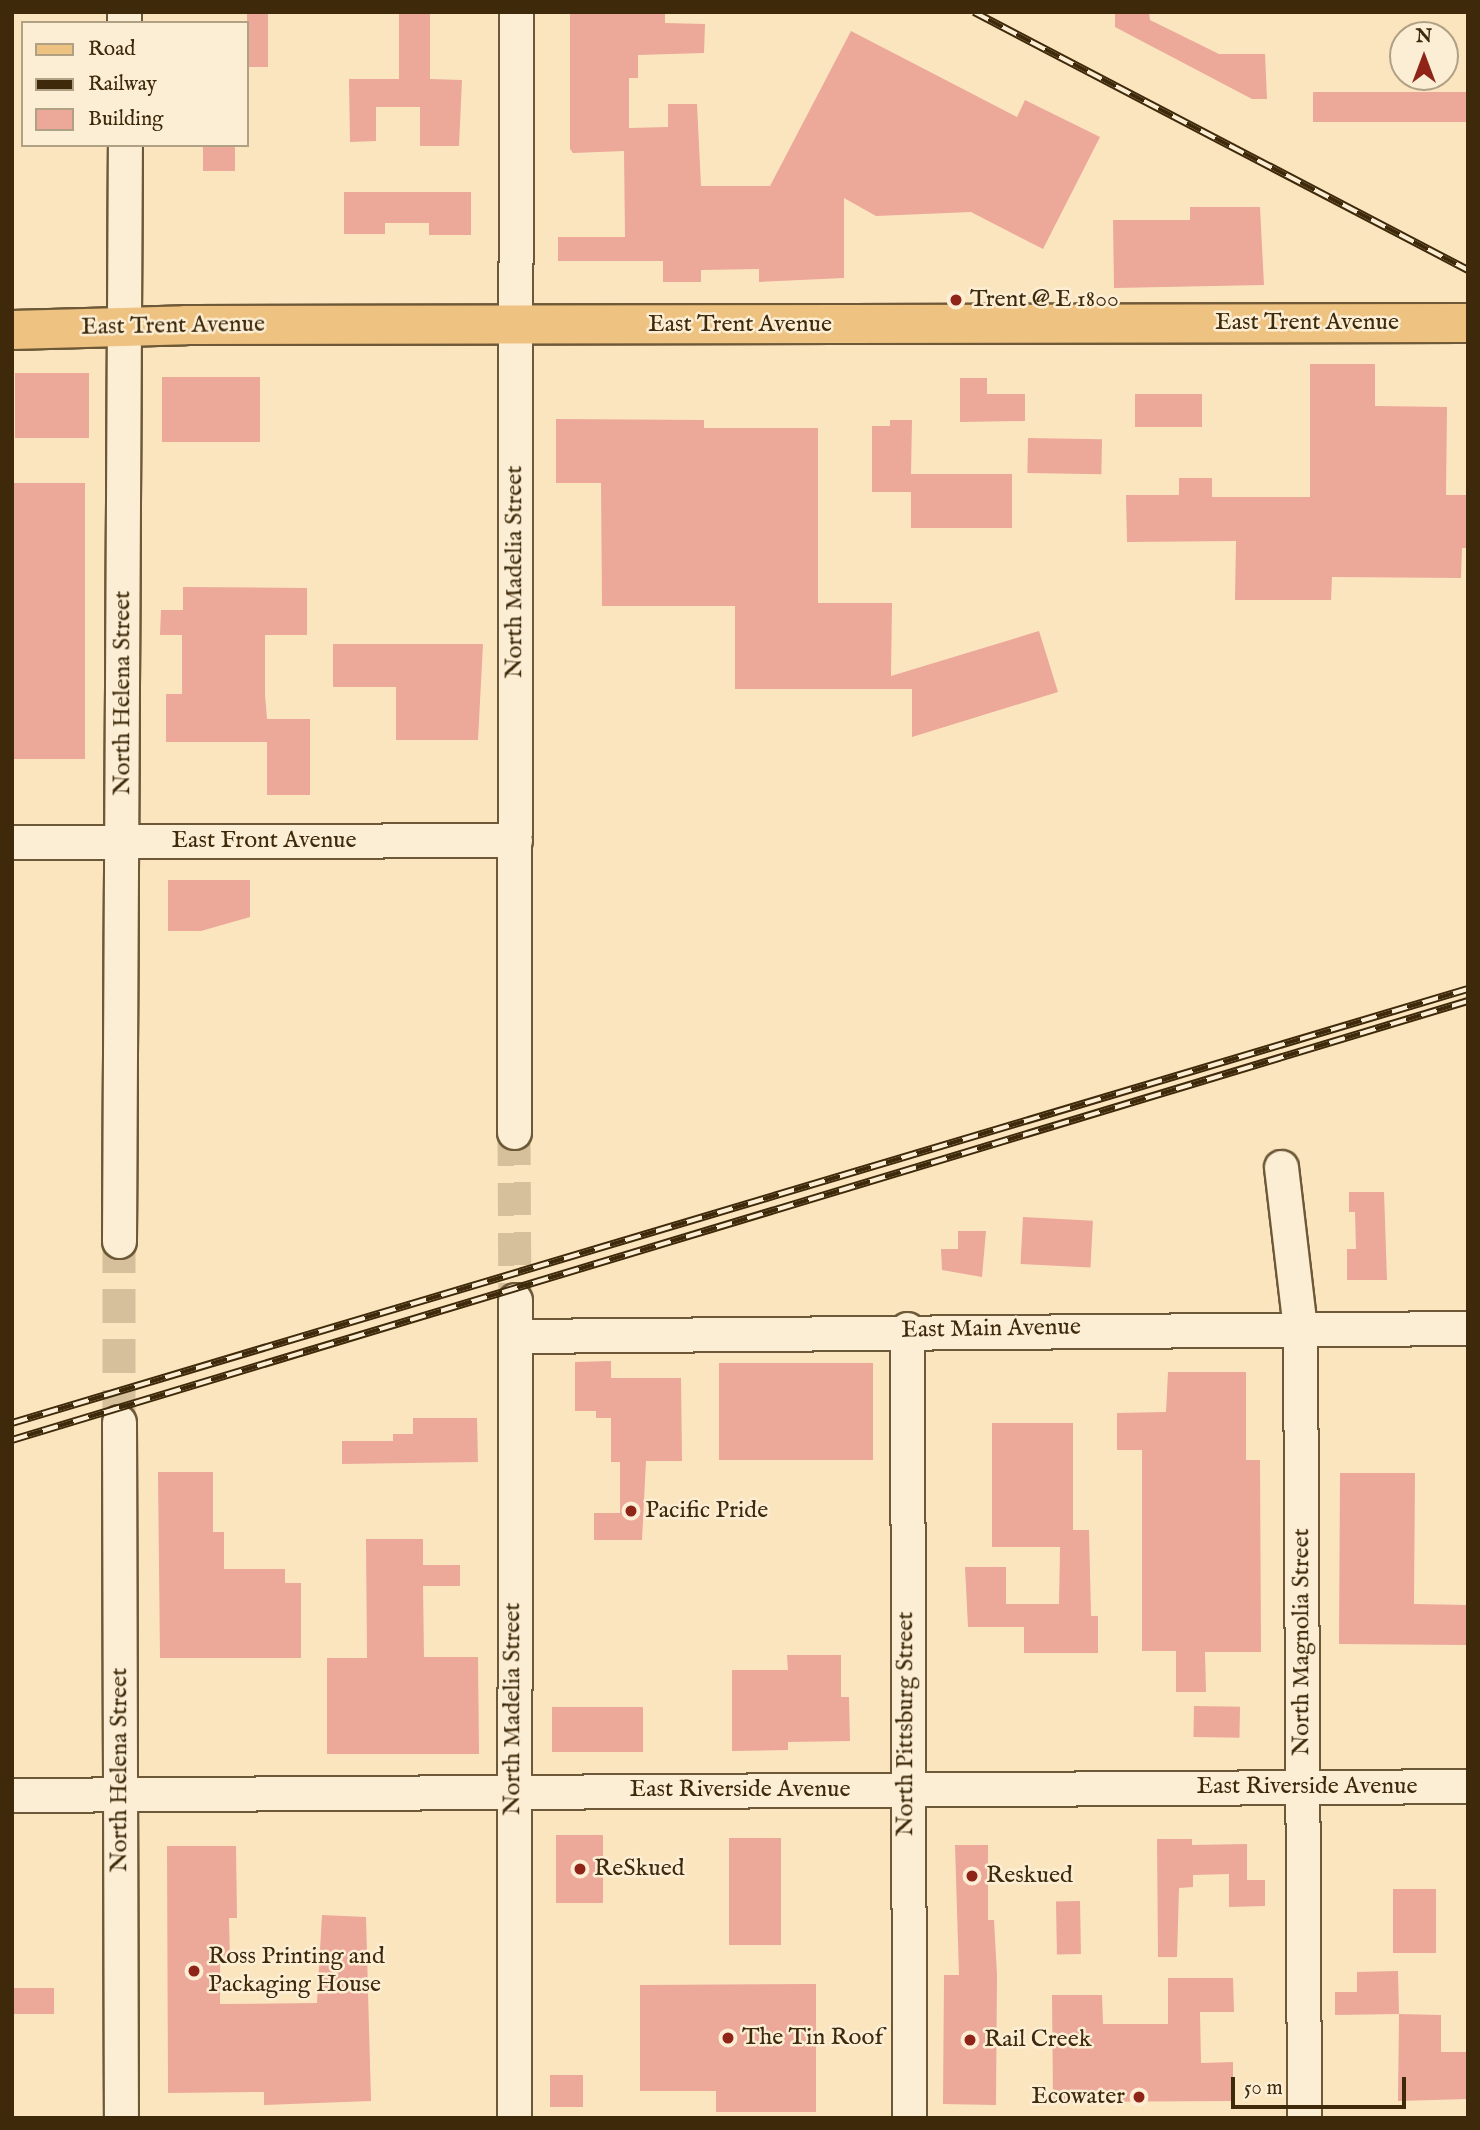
<!DOCTYPE html>
<html>
<head>
<meta charset="utf-8">
<style>
	body { margin:0 }
	#map { position:relative; width:1480px; height:2130px; overflow:hidden; background:#fbe5bf; font-family:"IM FELL English",serif }
	div>[style] { position:absolute }
	.building>* { inset:0; background:#eca899; transform-origin:0 0 }
	.minor-tunnel>* { height:33px; margin-top:-16.5px; transform-origin:0; background:repeating-linear-gradient(90deg,#d5c09b 0 33px,transparent 0 50px) }
	.roads { filter:drop-shadow(2px 0 #6d5937) drop-shadow(-2px 0 #6d5937) drop-shadow(0 2px #6d5937) drop-shadow(0 -2px #6d5937) }
	.minor>* { height:33px; margin:-16.5px; padding:0 16.5px; transform-origin:16.5px; border-radius:16.5px; background:#fceed5 }
	.major>* { height:38px; margin:-19px; padding:0 19px; transform-origin:19px; border-radius:19px; background:#eec280 }
	.rail>* { height:8px; margin-top:-4px; transform-origin:0; background:repeating-linear-gradient(90deg,#fceed5 0 16px,#3e2a0a 0 32px); box-sizing:border-box; border-block:2px solid #3e2a0a }
	.dots>* { width:19px; height:19px; translate:-50% -50%; box-sizing:border-box; border:4px solid #fceed5; border-radius:50% }
	span { translate:-50% -50%; white-space:nowrap; text-align:center; line-height:1.15; -webkit-text-stroke:5px #fceed5; paint-order:stroke }
	.poi-label { font-size:24px; color:#3e2a0a }
	.left { translate:0 -50%; text-align:left }
	.right { translate:-100% -50%; text-align:right }
	.street-label { font-size:24px; color:#3e2a0a }
	.frame { position:absolute; inset:0; border:14px solid #3e2a0a; pointer-events:none }
	.legend { position:absolute; left:21px; top:21px; width:228px; height:126px; box-sizing:border-box; background:#fceed5; border:2px solid #b0a084; margin:0; padding:9px 12px; list-style:none; font-size:21px; color:#3e2a0a }
	.legend li { display:flex; align-items:center; gap:14px; height:35px }
	.legend b { width:35px; border:2px solid #b0a084 }
	.north { position:absolute; left:1389px; top:21px; width:70px; height:70px; box-sizing:border-box; background:#fceed5; border:2px solid #b0a084; border-radius:50%; rotate:0deg; font-size:19px; font-weight:700; line-height:28px; text-align:center; color:#3e2a0a }
	.north::after { content:''; display:block; margin:auto; width:24px; height:32px; background:#8f2418; clip-path:polygon(50% 0,100% 100%,50% 72%,0 100%) }
	.scale { position:absolute; left:1231px; top:2077px; width:175px; height:32px; box-sizing:border-box; border:4px solid #3e2a0a; border-top:0; padding-left:9px; font-size:21px; line-height:24px; white-space:nowrap; color:#3e2a0a; -webkit-text-stroke:5px #fceed5; paint-order:stroke }
</style>
</head>
<body>
<div id="map">
	<div class="building">
		<i style="left:247px;top:12px;width:21px;height:55px"></i>
		<i style="clip-path:polygon(399px 12px,430px 12px,430px 79px,462px 80px,459px 146px,420px 146px,420px 107px,376px 107px,376px 141px,350px 142px,349px 79px,399px 79px)"></i>
		<i style="clip-path:polygon(570px 12px,665px 12px,665px 23px,705px 24px,704px 53px,638px 55px,638px 78px,629px 78px,629px 128px,668px 127px,668px 104px,697px 104px,701px 186px,770px 186px,851px 31px,1017px 117px,1025px 100px,1100px 137px,1043px 249px,971px 212px,876px 216px,844px 198px,844px 278px,759px 282px,759px 269px,701px 270px,701px 282px,663px 282px,663px 261px,558px 261px,558px 237px,625px 237px,624px 151px,573px 153px,570px 149px)"></i>
		<i style="clip-path:polygon(1115px 12px,1149px 12px,1150px 20px,1219px 54px,1265px 54px,1267px 99px,1252px 99px,1115px 27px)"></i>
		<i style="left:1468px;top:92px;width:30px;height:155px;rotate:90deg"></i>
		<i style="left:203px;top:145px;width:32px;height:26px"></i>
		<i style="clip-path:polygon(344px 192px,471px 192px,471px 235px,429px 235px,429px 223px,385px 223px,385px 234px,344px 234px)"></i>
		<i style="clip-path:polygon(1190px 207px,1260px 207px,1264px 285px,1114px 288px,1113px 220px,1190px 220px)"></i>
		<i style="clip-path:polygon(1310px 364px,1375px 364px,1375px 406px,1447px 407px,1446px 495px,1468px 495px,1468px 548px,1462px 548px,1461px 578px,1332px 577px,1331px 600px,1235px 600px,1236px 541px,1127px 542px,1126px 495px,1179px 495px,1179px 478px,1212px 478px,1212px 497px,1310px 497px)"></i>
		<i style="left:15px;top:373px;width:74px;height:65px"></i>
		<i style="left:162px;top:377px;width:98px;height:65px"></i>
		<i style="clip-path:polygon(960px 378px,987px 378px,987px 394px,1025px 394px,1025px 421px,960px 422px)"></i>
		<i style="left:1135px;top:394px;width:67px;height:33px"></i>
		<i style="clip-path:polygon(556px 419px,704px 420px,704px 428px,818px 428px,818px 603px,892px 603px,891px 676px,1039px 631px,1058px 692px,912px 737px,912px 689px,735px 689px,735px 606px,602px 606px,601px 483px,556px 483px)"></i>
		<i style="clip-path:polygon(890px 420px,912px 420px,911px 474px,1012px 474px,1012px 528px,911px 528px,911px 492px,872px 492px,872px 426px,890px 426px)"></i>
		<i style="left:1028px;top:438px;width:74px;height:35px;rotate:1deg"></i>
		<i style="left:12px;top:483px;width:73px;height:276px"></i>
		<i style="clip-path:polygon(183px 587px,307px 588px,307px 635px,265px 635px,265px 694px,267px 719px,310px 719px,310px 795px,267px 795px,267px 742px,166px 742px,166px 694px,182px 694px,182px 635px,160px 635px,161px 610px,183px 610px)"></i>
		<i style="clip-path:polygon(333px 644px,483px 644px,478px 740px,396px 740px,396px 687px,333px 687px)"></i>
		<i style="clip-path:polygon(168px 880px,250px 880px,250px 917px,201px 931px,168px 931px)"></i>
		<i style="clip-path:polygon(1349px 1192px,1384px 1192px,1387px 1280px,1347px 1280px,1347px 1249px,1356px 1249px,1355px 1212px,1349px 1212px)"></i>
		<i style="left:1023px;top:1217px;width:70px;height:47px;rotate:3deg"></i>
		<i style="clip-path:polygon(958px 1231px,986px 1231px,982px 1277px,942px 1270px,941px 1249px,958px 1249px)"></i>
		<i style="clip-path:polygon(611px 1361px,611px 1378px,681px 1378px,682px 1461px,646px 1461px,642px 1540px,594px 1540px,594px 1513px,620px 1513px,620px 1462px,611px 1462px,611px 1418px,596px 1418px,596px 1411px,575px 1411px,575px 1362px)"></i>
		<i style="left:719px;top:1363px;width:154px;height:97px"></i>
		<i style="clip-path:polygon(1168px 1372px,1246px 1372px,1246px 1460px,1260px 1460px,1261px 1652px,1205px 1652px,1206px 1692px,1176px 1692px,1176px 1651px,1142px 1651px,1142px 1450px,1117px 1450px,1117px 1413px,1166px 1412px)"></i>
		<i style="clip-path:polygon(413px 1418px,477px 1418px,478px 1462px,342px 1464px,342px 1441px,393px 1441px,393px 1434px,413px 1434px)"></i>
		<i style="clip-path:polygon(992px 1423px,1073px 1423px,1073px 1530px,1089px 1530px,1091px 1616px,1098px 1616px,1098px 1653px,1024px 1653px,1024px 1627px,968px 1627px,965px 1567px,1006px 1567px,1006px 1604px,1059px 1604px,1060px 1547px,992px 1547px)"></i>
		<i style="clip-path:polygon(158px 1472px,213px 1472px,213px 1532px,224px 1532px,224px 1569px,285px 1569px,285px 1583px,301px 1583px,301px 1658px,160px 1658px)"></i>
		<i style="clip-path:polygon(1340px 1473px,1415px 1473px,1414px 1604px,1468px 1605px,1468px 1645px,1339px 1644px)"></i>
		<i style="clip-path:polygon(366px 1539px,423px 1539px,423px 1565px,460px 1565px,460px 1586px,423px 1586px,424px 1657px,478px 1657px,479px 1754px,327px 1754px,327px 1658px,367px 1658px)"></i>
		<i style="clip-path:polygon(787px 1655px,841px 1655px,841px 1697px,849px 1697px,850px 1741px,788px 1742px,788px 1750px,732px 1751px,732px 1670px,788px 1670px)"></i>
		<i style="left:1194px;top:1706px;width:46px;height:31px;rotate:1deg"></i>
		<i style="left:643px;top:1707px;width:45px;height:91px;rotate:90deg"></i>
		<i style="left:603px;top:1835px;width:68px;height:47px;rotate:90deg"></i>
		<i style="left:729px;top:1838px;width:52px;height:107px"></i>
		<i style="clip-path:polygon(1157px 1839px,1192px 1839px,1192px 1845px,1247px 1844px,1247px 1880px,1265px 1880px,1265px 1906px,1229px 1907px,1229px 1874px,1193px 1875px,1193px 1887px,1179px 1888px,1177px 1957px,1158px 1957px)"></i>
		<i style="clip-path:polygon(955px 1845px,988px 1845px,988px 1920px,994px 1920px,997px 1975px,996px 2105px,943px 2104px,944px 1975px,959px 1975px)"></i>
		<i style="clip-path:polygon(167px 1846px,236px 1846px,237px 1918px,229px 1918px,230px 1961px,220px 1961px,220px 2004px,317px 2003px,322px 1915px,366px 1917px,371px 2101px,264px 2105px,264px 2092px,168px 2093px)"></i>
		<i style="left:1393px;top:1889px;width:43px;height:64px"></i>
		<i style="left:1080px;top:1901px;width:53px;height:24px;rotate:89deg"></i>
		<i style="clip-path:polygon(1398px 1971px,1399px 2014px,1335px 2015px,1335px 1992px,1357px 1992px,1357px 1972px)"></i>
		<i style="clip-path:polygon(1168px 1978px,1233px 1978px,1234px 2012px,1200px 2012px,1201px 2063px,1233px 2062px,1233px 2101px,1053px 2102px,1052px 1995px,1102px 1995px,1103px 2024px,1168px 2024px)"></i>
		<i style="clip-path:polygon(816px 1984px,816px 2112px,716px 2112px,716px 2091px,640px 2091px,640px 1985px)"></i>
		<i style="left:12px;top:1988px;width:42px;height:26px"></i>
		<i style="clip-path:polygon(1399px 2014px,1441px 2015px,1441px 2052px,1468px 2052px,1468px 2099px,1398px 2101px)"></i>
		<i style="left:550px;top:2075px;width:33px;height:32px"></i>
	</div>
	<div class="minor-tunnel">
		<i style="left:514px;top:1132px;width:168px;rotate:89.7deg"></i>
		<i style="left:119px;top:1422px;width:181px;rotate:-90deg"></i>
	</div>
	<div class="roads">
		<div class="minor">
			<i style="left:124px;top:12px;width:11px;rotate:90deg"></i>
			<i style="left:12px;top:842px;width:503px;rotate:-0.23deg"></i>
			<i style="left:514px;top:1132px;width:1120px;rotate:-89.9deg"></i>
			<i style="left:1281px;top:1167px;width:162px;rotate:83.3deg"></i>
			<i style="left:1300px;top:1328px;width:790px;rotate:89.71deg"></i>
			<i style="left:119px;top:1241px;width:1096px;rotate:-89.69deg"></i>
			<i style="left:907px;top:1329px;width:789px;rotate:89.85deg"></i>
			<i style="left:515px;top:1336px;width:953px;rotate:-0.48deg"></i>
			<i style="left:119px;top:1422px;width:696px;rotate:89.84deg"></i>
			<i style="left:12px;top:1795px;width:1456px;rotate:-0.35deg"></i>
			<i style="left:514px;top:2118px;width:818px;rotate:-89.93deg"></i>
		</div>
		<div class="major">
			<i style="left:12px;top:330px;width:174px;rotate:-1.6deg"></i>
			<i style="left:186px;top:325px;width:1282px;rotate:-0.09deg"></i>
		</div>
	</div>
	<div class="rail">
		<i style="left:974px;top:12px;width:557px;rotate:27.58deg"></i>
		<i style="left:12px;top:1423px;width:1519px;rotate:-16.6deg"></i>
		<i style="left:12px;top:1440px;width:1521px;rotate:-16.78deg"></i>
	</div>
	<div class="dots">
		<i style="left:956px;top:300px;background:#8f2418"></i>
		<i style="left:631px;top:1511px;background:#8f2418"></i>
		<i style="left:580px;top:1869px;background:#8f2418"></i>
		<i style="left:972px;top:1876px;background:#8f2418"></i>
		<i style="left:194px;top:1971px;background:#8f2418"></i>
		<i style="left:728px;top:2038px;background:#8f2418"></i>
		<i style="left:970px;top:2040px;background:#8f2418"></i>
		<i style="left:1139px;top:2097px;background:#8f2418"></i>
	</div>
	<div class="poi-label">
		<span class="left" style="left:970px;top:300px">Trent @ E 1800</span>
		<span class="left" style="left:645px;top:1511px">Pacific Pride</span>
		<span class="left" style="left:594px;top:1869px">ReSkued</span>
		<span class="left" style="left:986px;top:1876px">Reskued</span>
		<span class="left" style="left:208px;top:1971px">Ross Printing and<br>Packaging House</span>
		<span class="left" style="left:742px;top:2038px">The Tin Roof</span>
		<span class="left" style="left:984px;top:2040px">Rail Creek</span>
		<span class="right" style="left:1125px;top:2097px">Ecowater</span>
	</div>
	<div class="street-label">
		<span style="left:1307px;top:323px">East Trent Avenue</span>
		<span style="left:740px;top:325px">East Trent Avenue</span>
		<span style="left:173px;top:326px;rotate:-1deg">East Trent Avenue</span>
		<span style="left:515px;top:572px;rotate:-90deg">North Madelia Street</span>
		<span style="left:123px;top:693px;rotate:-90deg">North Helena Street</span>
		<span style="left:264px;top:841px">East Front Avenue</span>
		<span style="left:991px;top:1329px;rotate:-1deg">East Main Avenue</span>
		<span style="left:1302px;top:1642px;rotate:-90deg">North Magnolia Street</span>
		<span style="left:513px;top:1709px;rotate:-90deg">North Madelia Street</span>
		<span style="left:906px;top:1724px;rotate:-90deg">North Pittsburg Street</span>
		<span style="left:120px;top:1770px;rotate:-90deg">North Helena Street</span>
		<span style="left:1307px;top:1787px">East Riverside Avenue</span>
		<span style="left:740px;top:1790px">East Riverside Avenue</span>
	</div>
	<div class="frame"></div>
	<ul class="legend">
	<li><b style="height:9px;background:#eec280"></b>Road</li>
	<li><b style="height:9px;background:#3e2a0a"></b>Railway</li>
	<li><b style="height:19px;background:#eca899"></b>Building</li>
	</ul>
	<div class="north">N</div>
	<div class="scale">50 m</div>
</div>
</body>
</html>
